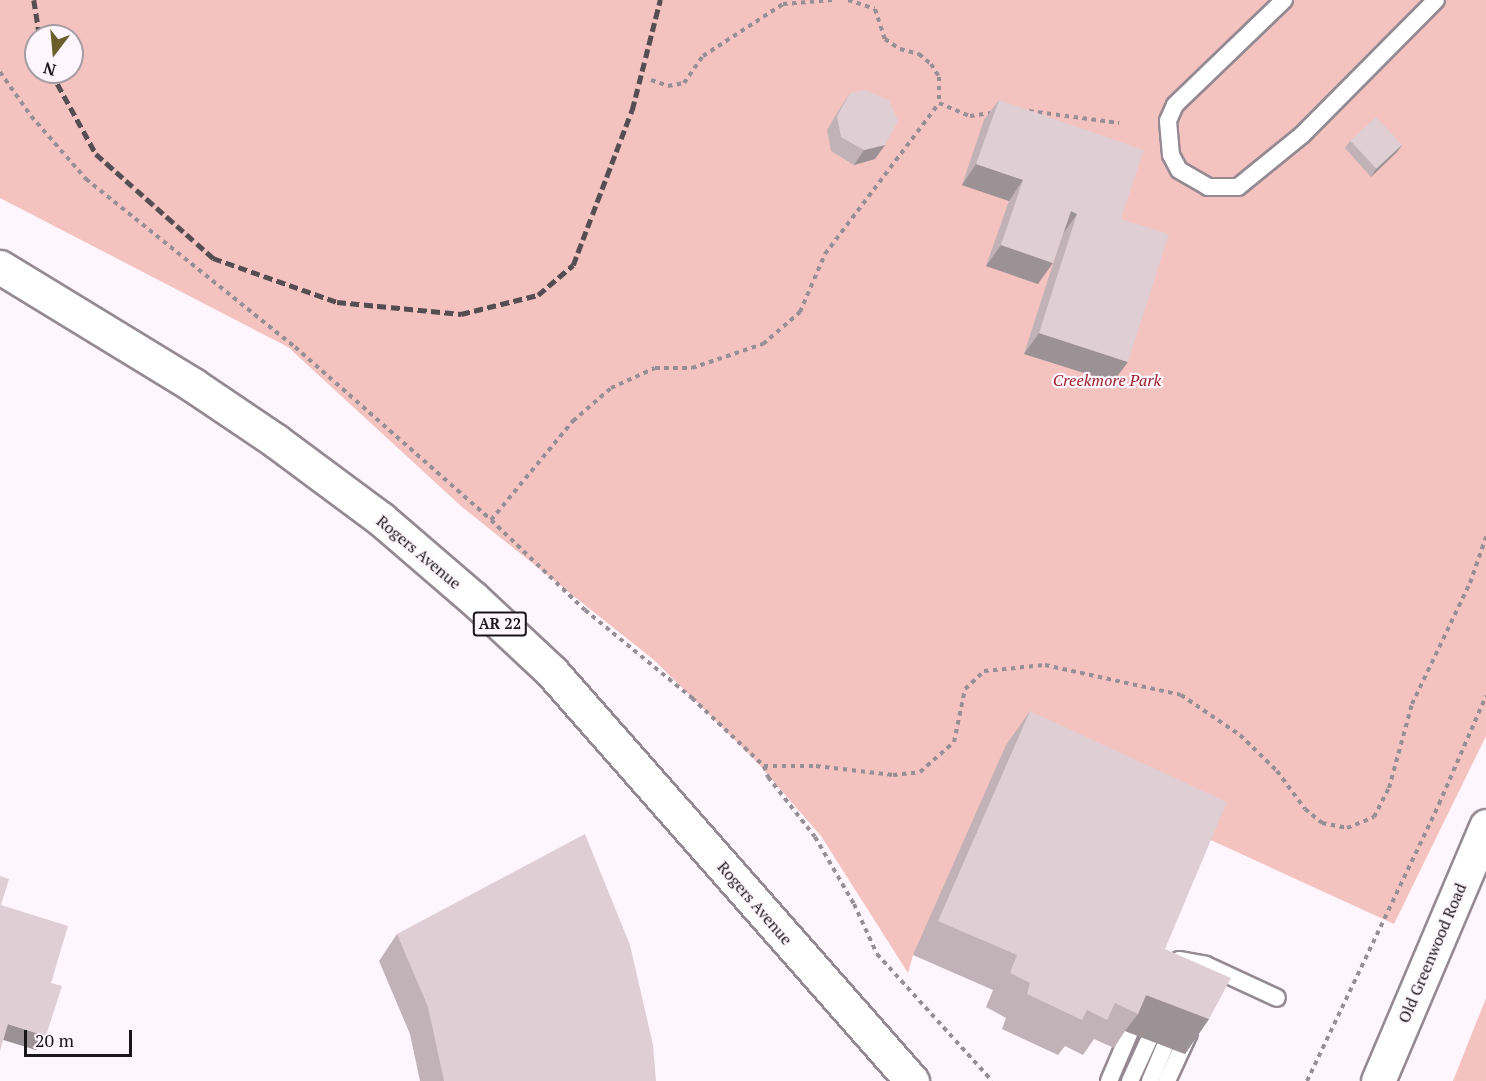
<!DOCTYPE html>
<html>
<head>
<meta charset="utf-8">
<style>
	body { margin:0 }
	#map { position:relative; width:1486px; height:1081px; overflow:hidden; background:#fff5fd; font-family:"PT Serif",serif }
	div>[style] { position:absolute }
	.green>* { inset:0; background:#f4c2bf }
	.path>* { height:4px; margin-top:-2px; transform-origin:0; background:repeating-linear-gradient(90deg,#968f95 0 4.5px,transparent 0 9px) }
	.roads { filter:drop-shadow(2px 0 #958a93) drop-shadow(-2px 0 #958a93) drop-shadow(0 2px #958a93) drop-shadow(0 -2px #958a93) }
	.lane>* { height:16px; margin:-8px; padding:0 8px; transform-origin:8px; border-radius:8px; background:#fff }
	.secondary>* { height:33px; margin:-16.5px; padding:0 16.5px; transform-origin:16.5px; border-radius:16.5px; background:#fff }
	.primary>* { height:33px; margin:-16.5px; padding:0 16.5px; transform-origin:16.5px; border-radius:16.5px; background:#fff }
	.rail>* { height:4.5px; margin-top:-2.25px; transform-origin:0; background:repeating-linear-gradient(90deg,#544e53 0 9px,transparent 0 13.5px) }
	.wall>* { inset:0; background:#c0b2b6 }
	.shaded-wall>* { inset:0; background:#9c9194 }
	.building>* { inset:0; background:#dfcfd4; transform-origin:0 0 }
	span { translate:-50% -50%; white-space:nowrap; text-align:center; line-height:1.15; -webkit-text-stroke:4.5px #fff5fd; paint-order:stroke }
	.shield-label span { padding:2px 4px; background:#fff5fd; border:2px solid; border-radius:4px; -webkit-text-stroke-width:0 }
	.shield-label { font-size:15px; color:#1a1619; font-weight:700 }
	.park-label { font-size:16px; color:#9d212d; font-style:italic }
	.street-label { font-size:16px; color:#1a1619 }
	.north { position:absolute; left:24px; top:24px; width:60px; height:60px; box-sizing:border-box; background:#fff5fd; border:2px solid #a39ca2; border-radius:50%; rotate:196deg; font-size:16px; font-weight:700; line-height:24px; text-align:center; color:#1a1619 }
	.north::after { content:''; display:block; margin:auto; width:21px; height:27px; background:#6a5e2b; clip-path:polygon(50% 0,100% 100%,50% 72%,0 100%) }
	.scale { position:absolute; left:24px; top:1030px; width:108px; height:27px; box-sizing:border-box; border:3px solid #1a1619; border-top:0; padding-left:8px; font-size:18px; line-height:21px; white-space:nowrap; color:#1a1619; -webkit-text-stroke:4px #fff5fd; paint-order:stroke }
</style>
</head>
<body>
<div id="map">
	<div class="green">
		<i style="clip-path:polygon(evenodd,0 0,1486px 0,1486px 736px,1394px 924px,1202px 836px,913px 955px,908px 973px,821px 836px,753px 758px,654px 660px,462px 507px,288px 347px,0 198px,0 0,36px 36px,72px 36px,72px 72px,36px 72px,36px 36px)"></i>
		<i style="clip-path:polygon(1486px 998px,1486px 1081px,1453px 1081px)"></i>
	</div>
	<div class="path">
		<i style="left:848px;top:0;width:28px;rotate:18deg"></i>
		<i style="left:875px;top:9px;width:32px;rotate:72deg"></i>
		<i style="left:885px;top:39px;width:18px;rotate:34deg"></i>
		<i style="left:900px;top:49px;width:20px;rotate:15deg"></i>
		<i style="left:919px;top:54px;width:16px;rotate:40deg"></i>
		<i style="left:931px;top:64px;width:15px;rotate:58deg"></i>
		<i style="left:939px;top:77px;width:26px;rotate:90deg"></i>
		<i style="left:0;top:72px;width:54px;rotate:54.8deg"></i>
		<i style="left:31px;top:116px;width:84px;rotate:48.9deg"></i>
		<i style="left:86px;top:179px;width:268px;rotate:38.8deg"></i>
		<i style="left:295px;top:347px;width:261px;rotate:41.4deg"></i>
		<i style="left:491px;top:520px;width:130px;rotate:43.8deg"></i>
		<i style="left:585px;top:610px;width:139px;rotate:39.4deg"></i>
		<i style="left:692px;top:698px;width:99px;rotate:43.4deg"></i>
		<i style="left:764px;top:766px;width:52px"></i>
		<i style="left:816px;top:766px;width:78px;rotate:6.7deg"></i>
		<i style="left:893px;top:775px;width:27px;rotate:-6deg"></i>
		<i style="left:920px;top:772px;width:45px;rotate:-41.4deg"></i>
		<i style="left:954px;top:742px;width:54px;rotate:-78.3deg"></i>
		<i style="left:965px;top:689px;width:26px;rotate:-43deg"></i>
		<i style="left:984px;top:671px;width:61px;rotate:-5.6deg"></i>
		<i style="left:1045px;top:665px;width:139px;rotate:12.4deg"></i>
		<i style="left:1181px;top:695px;width:71px;rotate:34.1deg"></i>
		<i style="left:1240px;top:735px;width:52px;rotate:44.2deg"></i>
		<i style="left:1277px;top:771px;width:47px;rotate:53.6deg"></i>
		<i style="left:1305px;top:809px;width:22px;rotate:39deg"></i>
		<i style="left:1322px;top:823px;width:25px;rotate:11deg"></i>
		<i style="left:1347px;top:828px;width:29px;rotate:-22deg"></i>
		<i style="left:1374px;top:817px;width:33px;rotate:-63deg"></i>
		<i style="left:1389px;top:788px;width:87px;rotate:-74.7deg"></i>
		<i style="left:1412px;top:704px;width:134px;rotate:-64.4deg"></i>
		<i style="left:1470px;top:583px;width:49px;rotate:-70.8deg"></i>
		<i style="left:651px;top:80px;width:18px;rotate:19deg"></i>
		<i style="left:668px;top:86px;width:16px;rotate:-11deg"></i>
		<i style="left:684px;top:83px;width:33px;rotate:-55deg"></i>
		<i style="left:703px;top:56px;width:95px;rotate:-33deg"></i>
		<i style="left:783px;top:4px;width:49px;rotate:-4.7deg"></i>
		<i style="left:1029px;top:111px;width:91px;rotate:7.6deg"></i>
		<i style="left:491px;top:520px;width:129px;rotate:-50.4deg"></i>
		<i style="left:573px;top:421px;width:50px;rotate:-41deg"></i>
		<i style="left:611px;top:388px;width:48px;rotate:-24.4deg"></i>
		<i style="left:655px;top:368px;width:37px"></i>
		<i style="left:692px;top:368px;width:75px;rotate:-18.7deg"></i>
		<i style="left:763px;top:344px;width:49px;rotate:-40.9deg"></i>
		<i style="left:800px;top:312px;width:63px;rotate:-66.7deg"></i>
		<i style="left:825px;top:254px;width:189px;rotate:-52.9deg"></i>
		<i style="left:939px;top:103px;width:34px;rotate:23deg"></i>
		<i style="left:970px;top:116px;width:21px;rotate:-8deg"></i>
		<i style="left:764px;top:766px;width:12px;rotate:70deg"></i>
		<i style="left:768px;top:777px;width:76px;rotate:51.9deg"></i>
		<i style="left:815px;top:837px;width:78px;rotate:59.8deg"></i>
		<i style="left:854px;top:904px;width:55px;rotate:65.3deg"></i>
		<i style="left:877px;top:954px;width:171px;rotate:47.8deg"></i>
		<i style="left:1307px;top:1081px;width:307px;rotate:-64.5deg"></i>
		<i style="left:1439px;top:804px;width:118px;rotate:-66.5deg"></i>
	</div>
	<div class="roads">
		<div class="lane">
			<i style="left:1284px;top:0;width:151px;rotate:136.1deg"></i>
			<i style="left:1175px;top:105px;width:17px;rotate:114deg"></i>
			<i style="left:1168px;top:121px;width:34px;rotate:85deg"></i>
			<i style="left:1171px;top:155px;width:17px;rotate:62deg"></i>
			<i style="left:1179px;top:170px;width:34px;rotate:30deg"></i>
			<i style="left:1208px;top:187px;width:30px"></i>
			<i style="left:1238px;top:187px;width:82px;rotate:-39.1deg"></i>
			<i style="left:1302px;top:135px;width:190px;rotate:-45.2deg"></i>
			<i style="left:1179px;top:960px;width:27px;rotate:10deg"></i>
			<i style="left:1206px;top:965px;width:78px;rotate:24.9deg"></i>
			<i style="left:1109px;top:1081px;width:74px;rotate:-66.9deg"></i>
			<i style="left:1130px;top:1081px;width:65px;rotate:-65.4deg"></i>
			<i style="left:1150px;top:1081px;width:59px;rotate:-66.9deg"></i>
			<i style="left:1167px;top:1081px;width:53px;rotate:-65.4deg"></i>
		</div>
		<div class="secondary">
			<i style="left:1378px;top:1081px;width:277px;rotate:-67deg"></i>
		</div>
		<div class="primary">
			<i style="left:0;top:267px;width:226px;rotate:31.4deg"></i>
			<i style="left:193px;top:385px;width:100px;rotate:34deg"></i>
			<i style="left:276px;top:441px;width:131px;rotate:36.6deg"></i>
			<i style="left:381px;top:519px;width:121px;rotate:40.7deg"></i>
			<i style="left:473px;top:598px;width:108px;rotate:43.1deg"></i>
			<i style="left:552px;top:672px;width:545px;rotate:48.65deg"></i>
		</div>
	</div>
	<div class="rail">
		<i style="left:34px;top:0;width:36px;rotate:81deg"></i>
		<i style="left:51px;top:72px;width:94px;rotate:61.2deg"></i>
		<i style="left:96px;top:154px;width:157px;rotate:41.6deg"></i>
		<i style="left:213px;top:258px;width:132px;rotate:19.5deg"></i>
		<i style="left:337px;top:302px;width:125px;rotate:5.5deg"></i>
		<i style="left:461px;top:314px;width:79px;rotate:-13.9deg"></i>
		<i style="left:538px;top:295px;width:46px;rotate:-40.6deg"></i>
		<i style="left:573px;top:265px;width:166px;rotate:-69.2deg"></i>
		<i style="left:632px;top:110px;width:114px;rotate:-75.7deg"></i>
	</div>
	<div class="wall">
		<i style="clip-path:polygon(850px 93px,885px 145px,875px 159px,854px 165px,831px 151px,827px 130px,840px 108px)"></i>
		<i style="clip-path:polygon(999px 100px,1121px 219px,1113px 382px,1024px 354px,1062px 236px,1038px 284px,986px 266px,1009px 201px,962px 185px,984px 120px)"></i>
		<i style="clip-path:polygon(1350px 141px,1402px 145px,1397px 152px,1371px 177px,1345px 148px)"></i>
		<i style="clip-path:polygon(1030px 711px,1165px 949px,1209px 1019px,1185px 1054px,1125px 1031px,1114px 1048px,1094px 1039px,1083px 1055px,1065px 1046px,1058px 1055px,1002px 1029px,1006px 1018px,986px 1007px,993px 990px,913px 955px,1006px 745px)"></i>
		<i style="clip-path:polygon(397px 934px,656px 1081px,420px 1081px,410px 1034px,379px 961px)"></i>
	</div>
	<div class="shaded-wall">
		<i style="clip-path:polygon(885px 145px,875px 159px,854px 165px,864px 150px)"></i>
		<i style="clip-path:polygon(1402px 145px,1397px 152px,1371px 177px,1376px 169px)"></i>
		<i style="clip-path:polygon(976px 164px,1023px 180px,1009px 201px,962px 185px)"></i>
		<i style="clip-path:polygon(1071px 211px,1077px 214px,1063px 234px)"></i>
		<i style="clip-path:polygon(1001px 245px,1053px 263px,1038px 284px,986px 266px)"></i>
		<i style="clip-path:polygon(1039px 333px,1128px 362px,1113px 382px,1024px 354px)"></i>
		<i style="clip-path:polygon(1146px 995px,1209px 1019px,1185px 1054px,1125px 1031px,1138px 1014px)"></i>
		<i style="clip-path:polygon(8px 1024px,46px 1036px,36px 1050px,0 1039px)"></i>
	</div>
	<div class="building">
		<i style="clip-path:polygon(865px 90px,889px 100px,898px 121px,885px 145px,864px 150px,841px 137px,837px 116px,850px 93px)"></i>
		<i style="clip-path:polygon(999px 100px,1144px 150px,1121px 219px,1169px 234px,1128px 362px,1039px 333px,1077px 214px,1071px 211px,1053px 263px,1001px 245px,1023px 180px,976px 164px)"></i>
		<i style="left:1376px;top:117px;width:38px;height:35px;rotate:47deg"></i>
		<i style="clip-path:polygon(1030px 711px,1227px 802px,1165px 949px,1231px 978px,1209px 1019px,1146px 995px,1138px 1014px,1115px 1003px,1107px 1020px,1087px 1010px,1082px 1020px,1027px 994px,1030px 983px,1010px 973px,1017px 955px,938px 921px)"></i>
		<i style="clip-path:polygon(585px 834px,630px 945px,653px 1045px,656px 1081px,444px 1081px,428px 1007px,397px 934px)"></i>
		<i style="clip-path:polygon(0 876px,9px 879px,1px 905px,68px 926px,51px 983px,62px 986px,46px 1036px,8px 1024px,0 1051px)"></i>
	</div>
	<div class="shield-label">
		<span style="left:500px;top:624px">AR 22</span>
	</div>
	<div class="park-label">
		<span style="left:1107px;top:380px">Creekmore Park</span>
	</div>
	<div class="street-label">
		<span style="left:419px;top:552px;rotate:40deg">Rogers Avenue</span>
		<span style="left:755px;top:903px;rotate:49deg">Rogers Avenue</span>
		<span style="left:1432px;top:953px;rotate:-67deg">Old Greenwood Road</span>
	</div>
	<div class="north">N</div>
	<div class="scale">20 m</div>
</div>
</body>
</html>
